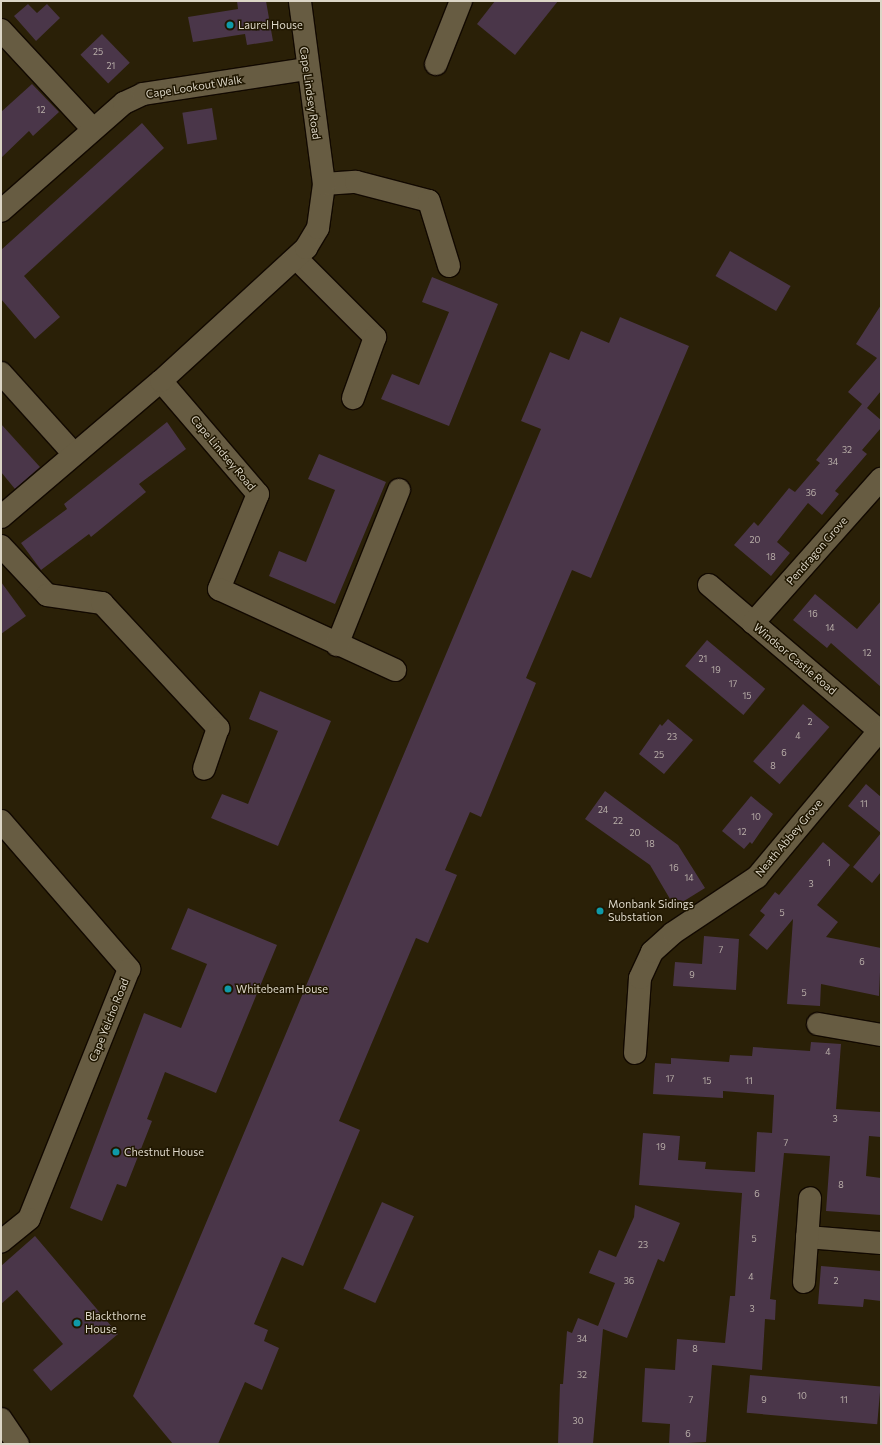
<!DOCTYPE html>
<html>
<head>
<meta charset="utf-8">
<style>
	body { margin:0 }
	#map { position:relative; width:882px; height:1445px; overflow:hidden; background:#2a2007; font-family:Commissioner,sans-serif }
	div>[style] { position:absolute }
	.building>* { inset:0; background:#4a3649; transform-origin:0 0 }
	.roads { filter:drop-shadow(1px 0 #120900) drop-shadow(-1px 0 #120900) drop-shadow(0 1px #120900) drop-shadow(0 -1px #120900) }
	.minor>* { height:22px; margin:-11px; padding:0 11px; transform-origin:11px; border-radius:11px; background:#675c42 }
	.dots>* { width:11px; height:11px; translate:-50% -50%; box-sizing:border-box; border:2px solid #201701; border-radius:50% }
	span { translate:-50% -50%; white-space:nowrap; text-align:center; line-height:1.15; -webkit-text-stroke:3px #201701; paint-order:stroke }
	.number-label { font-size:9px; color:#b8aea8 }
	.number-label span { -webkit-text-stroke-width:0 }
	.poi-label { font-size:11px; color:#dcd6c7 }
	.left { translate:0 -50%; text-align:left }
	.street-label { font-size:11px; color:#dcd6c7 }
	.frame { position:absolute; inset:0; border:2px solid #dcd6c7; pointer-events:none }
</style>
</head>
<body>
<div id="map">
	<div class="building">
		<i style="clip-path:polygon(237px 1px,266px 1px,273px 41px,247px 45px,245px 34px,193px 42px,188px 17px,238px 9px)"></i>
		<i style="clip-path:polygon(495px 1px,558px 1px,515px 55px,477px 24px)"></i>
		<i style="clip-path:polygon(28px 4px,37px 13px,47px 4px,60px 18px,36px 41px,14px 16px)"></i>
		<i style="left:102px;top:34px;width:40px;height:30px;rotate:46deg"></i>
		<i style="clip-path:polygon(32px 84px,59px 112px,33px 136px,29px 131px,1px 158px,1px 112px)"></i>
		<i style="left:212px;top:108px;width:32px;height:30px;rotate:81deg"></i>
		<i style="clip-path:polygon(142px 123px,164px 148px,24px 276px,60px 317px,35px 339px,1px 299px,1px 250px)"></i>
		<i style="left:730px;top:251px;width:70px;height:29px;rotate:30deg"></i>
		<i style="clip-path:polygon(432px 277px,498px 304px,449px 426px,381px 399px,392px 374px,419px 385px,449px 312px,422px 302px)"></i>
		<i style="clip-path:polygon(881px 305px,881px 391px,867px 408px,881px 420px,881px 428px,862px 450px,867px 454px,835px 491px,839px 494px,822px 515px,808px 503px,777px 542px,790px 553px,771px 576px,734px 545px,754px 522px,758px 526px,789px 488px,795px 492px,820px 463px,816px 460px,862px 404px,848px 392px,877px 358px,856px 344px)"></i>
		<i style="clip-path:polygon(620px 317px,689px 346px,591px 578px,572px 570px,526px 678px,536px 683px,481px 817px,470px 812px,445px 870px,457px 875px,428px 943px,416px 938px,339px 1121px,360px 1130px,303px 1266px,282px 1257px,254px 1324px,268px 1330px,264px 1341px,279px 1348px,262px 1390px,245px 1382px,218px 1444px,173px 1444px,133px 1396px,541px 429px,521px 421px,550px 352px,569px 360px,581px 331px,609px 343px)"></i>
		<i style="clip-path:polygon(167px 422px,186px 449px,139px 484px,146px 492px,91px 537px,89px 534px,41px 570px,21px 543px,67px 509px,64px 504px)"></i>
		<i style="clip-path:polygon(1px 424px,40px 467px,15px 489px,1px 472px)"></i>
		<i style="clip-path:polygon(319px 454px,386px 482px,335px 604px,269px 576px,279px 551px,306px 562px,335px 490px,308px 479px)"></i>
		<i style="clip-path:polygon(1px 582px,26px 616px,1px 634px)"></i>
		<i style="clip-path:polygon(815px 594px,857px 629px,881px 601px,881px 687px,831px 643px,827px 648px,793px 620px)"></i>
		<i style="left:707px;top:640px;width:76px;height:34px;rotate:40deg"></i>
		<i style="clip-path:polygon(260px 691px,331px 721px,278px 846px,211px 818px,222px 794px,248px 804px,278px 731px,249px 719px)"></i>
		<i style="left:803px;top:704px;width:35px;height:76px;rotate:41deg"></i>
		<i style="clip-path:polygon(668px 719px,693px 740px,664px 774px,639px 754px,660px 724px,662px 726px)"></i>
		<i style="clip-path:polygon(866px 784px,881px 797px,881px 872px,872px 883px,853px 867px,881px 833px,848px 806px)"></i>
		<i style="clip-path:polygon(605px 791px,678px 845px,705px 888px,684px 901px,670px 899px,650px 865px,585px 819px)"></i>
		<i style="clip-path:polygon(751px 796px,773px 814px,752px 844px,750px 842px,744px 849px,722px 831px)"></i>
		<i style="clip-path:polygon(823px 842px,850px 865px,817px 905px,838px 922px,826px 937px,881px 948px,879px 996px,821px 984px,820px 1006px,787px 1004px,793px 919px,767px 950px,749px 935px,765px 915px,760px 911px,775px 892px,779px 895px)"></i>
		<i style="clip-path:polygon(188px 908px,277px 945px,216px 1093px,165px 1072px,147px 1119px,152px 1121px,126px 1187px,117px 1184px,102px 1221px,70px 1208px,144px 1013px,181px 1028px,207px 964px,171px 949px)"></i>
		<i style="clip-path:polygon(704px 936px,739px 939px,736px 990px,673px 986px,675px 962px,702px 964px)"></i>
		<i style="clip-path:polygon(811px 1042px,841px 1044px,836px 1109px,881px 1112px,881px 1137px,869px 1136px,866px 1176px,881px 1178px,881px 1215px,826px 1211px,830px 1156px,784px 1153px,770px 1299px,776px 1300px,775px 1320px,765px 1319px,762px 1370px,712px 1365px,706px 1442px,669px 1444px,670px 1424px,642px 1422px,645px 1368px,675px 1370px,677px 1339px,725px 1343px,730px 1296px,735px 1296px,742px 1193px,639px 1185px,643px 1133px,680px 1136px,678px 1160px,706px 1162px,705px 1169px,755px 1172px,757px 1132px,772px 1133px,774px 1095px,723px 1091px,723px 1098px,653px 1094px,655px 1063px,671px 1064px,671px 1058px,729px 1062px,730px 1055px,752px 1056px,753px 1047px,810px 1051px)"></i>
		<i style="left:382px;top:1202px;width:35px;height:95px;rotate:24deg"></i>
		<i style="clip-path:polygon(635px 1205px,680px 1223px,664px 1262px,658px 1259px,627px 1338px,603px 1329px,593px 1444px,558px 1444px,560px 1384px,563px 1384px,567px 1331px,572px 1333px,578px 1318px,598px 1326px,615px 1283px,589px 1273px,599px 1250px,616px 1257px,634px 1217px)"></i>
		<i style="clip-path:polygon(35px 1236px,118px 1334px,51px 1391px,33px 1370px,63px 1344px,17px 1290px,1px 1304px,1px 1266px)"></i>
		<i style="clip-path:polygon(821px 1266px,881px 1271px,881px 1301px,864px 1299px,863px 1307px,818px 1304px)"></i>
		<i style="left:750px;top:1375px;width:131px;height:38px;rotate:5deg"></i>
	</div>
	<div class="roads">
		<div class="minor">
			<i style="left:1px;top:30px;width:135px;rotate:47.1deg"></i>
			<i style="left:436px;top:64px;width:68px;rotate:-68.4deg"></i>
			<i style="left:324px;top:184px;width:32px;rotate:-4deg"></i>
			<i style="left:356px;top:182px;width:75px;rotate:14.6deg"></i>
			<i style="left:429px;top:201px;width:68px;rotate:72.9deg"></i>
			<i style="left:1px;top:211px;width:164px;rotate:-41.3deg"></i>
			<i style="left:124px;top:103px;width:21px;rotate:-25deg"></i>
			<i style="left:143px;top:94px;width:165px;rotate:-8.7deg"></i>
			<i style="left:296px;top:258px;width:112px;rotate:45deg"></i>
			<i style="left:375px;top:337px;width:65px;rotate:109.8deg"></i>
			<i style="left:1px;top:373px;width:109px;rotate:48deg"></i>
			<i style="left:161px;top:381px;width:149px;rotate:49.4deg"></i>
			<i style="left:258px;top:494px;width:103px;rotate:112.3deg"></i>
			<i style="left:219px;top:589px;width:194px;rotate:24.7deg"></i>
			<i style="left:1px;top:517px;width:210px;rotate:-40.4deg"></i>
			<i style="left:161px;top:381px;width:197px;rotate:-42.5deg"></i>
			<i style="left:306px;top:248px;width:23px;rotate:-59deg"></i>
			<i style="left:318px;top:228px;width:44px;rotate:-82.2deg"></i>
			<i style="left:324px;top:184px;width:185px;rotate:-97.5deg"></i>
			<i style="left:1px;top:546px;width:67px;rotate:46.8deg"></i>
			<i style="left:47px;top:595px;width:56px;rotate:8.3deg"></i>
			<i style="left:102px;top:603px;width:171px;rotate:47.1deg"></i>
			<i style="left:218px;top:728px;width:43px;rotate:108.9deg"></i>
			<i style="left:709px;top:585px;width:226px;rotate:40.5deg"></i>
			<i style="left:753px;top:623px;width:193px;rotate:-48.4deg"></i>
			<i style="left:337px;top:645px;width:167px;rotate:-68.2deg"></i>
			<i style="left:1px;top:821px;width:196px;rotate:49.1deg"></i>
			<i style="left:129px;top:969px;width:269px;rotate:111.8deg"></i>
			<i style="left:29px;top:1219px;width:36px;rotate:141deg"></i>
			<i style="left:818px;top:1024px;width:64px;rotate:9.9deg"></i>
			<i style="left:635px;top:1053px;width:75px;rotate:-86.2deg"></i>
			<i style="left:640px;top:978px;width:29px;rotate:-65deg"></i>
			<i style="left:652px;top:952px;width:28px;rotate:-42deg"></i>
			<i style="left:673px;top:933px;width:101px;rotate:-33.7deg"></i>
			<i style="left:757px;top:877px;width:190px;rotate:-50.1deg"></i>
			<i style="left:807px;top:1237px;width:74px;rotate:4.6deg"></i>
			<i style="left:804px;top:1282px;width:84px;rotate:-85.9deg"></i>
			<i style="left:1px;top:1419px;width:30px;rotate:56deg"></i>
		</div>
	</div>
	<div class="dots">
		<i style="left:230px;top:25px;background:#0f9aa8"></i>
		<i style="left:600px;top:911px;background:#0f9aa8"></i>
		<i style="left:228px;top:989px;background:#0f9aa8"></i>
		<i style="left:116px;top:1152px;background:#0f9aa8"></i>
		<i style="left:77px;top:1323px;background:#0f9aa8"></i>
	</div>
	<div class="number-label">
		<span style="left:98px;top:52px">25</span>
		<span style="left:111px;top:66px">21</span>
		<span style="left:41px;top:110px">12</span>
		<span style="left:847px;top:450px">32</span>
		<span style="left:833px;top:462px">34</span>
		<span style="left:811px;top:493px">36</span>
		<span style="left:755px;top:540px">20</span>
		<span style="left:771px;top:557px">18</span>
		<span style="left:813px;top:614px">16</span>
		<span style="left:830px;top:628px">14</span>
		<span style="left:867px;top:653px">12</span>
		<span style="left:703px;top:659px">21</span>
		<span style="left:716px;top:670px">19</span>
		<span style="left:733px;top:684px">17</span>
		<span style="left:747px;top:696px">15</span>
		<span style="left:810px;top:722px">2</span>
		<span style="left:798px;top:736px">4</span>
		<span style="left:672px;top:737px">23</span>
		<span style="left:784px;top:753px">6</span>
		<span style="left:659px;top:755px">25</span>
		<span style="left:773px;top:766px">8</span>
		<span style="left:864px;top:804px">11</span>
		<span style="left:603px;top:810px">24</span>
		<span style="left:756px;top:817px">10</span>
		<span style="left:618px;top:821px">22</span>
		<span style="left:742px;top:832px">12</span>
		<span style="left:635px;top:833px">20</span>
		<span style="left:650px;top:844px">18</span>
		<span style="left:829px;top:863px">1</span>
		<span style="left:674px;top:868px">16</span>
		<span style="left:689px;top:878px">14</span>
		<span style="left:811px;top:884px">3</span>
		<span style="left:782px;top:913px">5</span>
		<span style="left:721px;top:950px">7</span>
		<span style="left:862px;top:962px">6</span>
		<span style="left:692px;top:975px">9</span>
		<span style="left:804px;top:993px">5</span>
		<span style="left:828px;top:1052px">4</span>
		<span style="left:670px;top:1079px">17</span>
		<span style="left:707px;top:1081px">15</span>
		<span style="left:749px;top:1081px">11</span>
		<span style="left:835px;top:1119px">3</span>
		<span style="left:786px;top:1143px">7</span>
		<span style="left:661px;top:1147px">19</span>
		<span style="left:841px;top:1185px">8</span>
		<span style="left:757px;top:1194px">6</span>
		<span style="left:754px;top:1239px">5</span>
		<span style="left:643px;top:1245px">23</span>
		<span style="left:751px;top:1277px">4</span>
		<span style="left:629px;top:1281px">36</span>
		<span style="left:836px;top:1281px">2</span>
		<span style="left:752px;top:1309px">3</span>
		<span style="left:582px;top:1339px">34</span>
		<span style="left:695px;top:1349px">8</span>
		<span style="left:582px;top:1375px">32</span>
		<span style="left:802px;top:1396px">10</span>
		<span style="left:691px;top:1400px">7</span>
		<span style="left:764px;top:1400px">9</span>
		<span style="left:844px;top:1400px">11</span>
		<span style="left:578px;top:1421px">30</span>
		<span style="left:688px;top:1434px">6</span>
	</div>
	<div class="poi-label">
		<span class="left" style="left:238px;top:25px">Laurel House</span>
		<span class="left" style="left:608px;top:911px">Monbank Sidings<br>Substation</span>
		<span class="left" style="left:236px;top:989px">Whitebeam House</span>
		<span class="left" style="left:124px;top:1152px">Chestnut House</span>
		<span class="left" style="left:85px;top:1323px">Blackthorne<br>House</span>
	</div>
	<div class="street-label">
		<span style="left:194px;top:87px;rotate:-9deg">Cape Lookout Walk</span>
		<span style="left:310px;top:93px;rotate:82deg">Cape Lindsey Road</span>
		<span style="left:223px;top:453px;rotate:50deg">Cape Lindsey Road</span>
		<span style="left:817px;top:551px;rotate:-49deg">Pendragon Grove</span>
		<span style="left:795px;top:659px;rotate:40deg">Windsor Castle Road</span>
		<span style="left:789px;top:838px;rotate:-50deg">Neath Abbey Grove</span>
		<span style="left:109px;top:1020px;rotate:-68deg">Cape Yelcho Road</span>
	</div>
	<div class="frame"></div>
</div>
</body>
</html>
